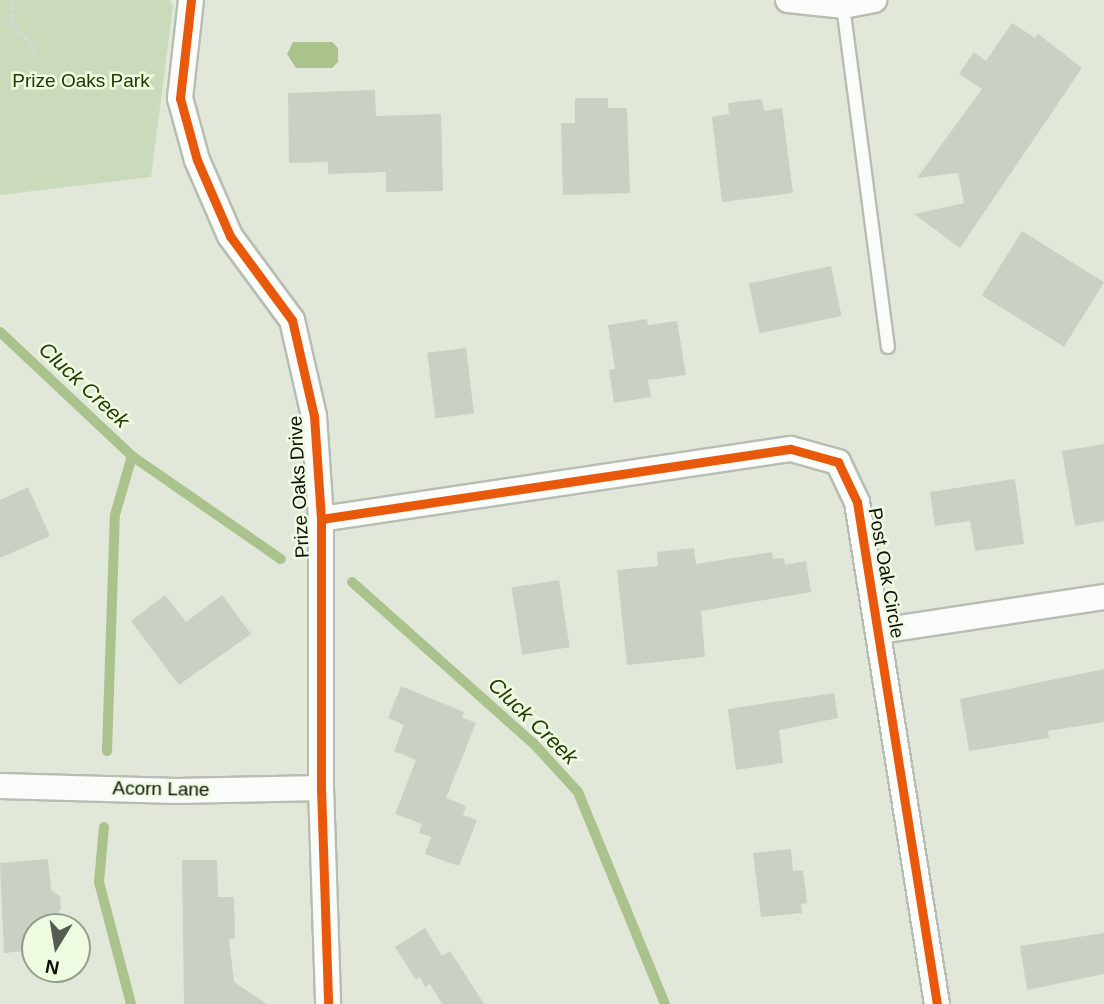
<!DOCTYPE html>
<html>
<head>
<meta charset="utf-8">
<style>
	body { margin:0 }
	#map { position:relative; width:1104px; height:1004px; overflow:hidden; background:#e1e8da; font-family:Helvetica,sans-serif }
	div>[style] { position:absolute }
	.green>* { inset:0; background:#cbdabb }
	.water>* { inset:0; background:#aac28c }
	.stream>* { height:10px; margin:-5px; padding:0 5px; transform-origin:5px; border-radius:5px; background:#aac28c }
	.building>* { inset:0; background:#cad0c4; transform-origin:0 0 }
	.path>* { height:4.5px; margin-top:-2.25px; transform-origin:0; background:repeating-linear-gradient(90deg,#d5d7d3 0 3.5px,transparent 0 7px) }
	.roads { filter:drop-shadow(2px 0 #b7bdb2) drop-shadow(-2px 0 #b7bdb2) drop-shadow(0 2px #b7bdb2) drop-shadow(0 -2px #b7bdb2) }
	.lane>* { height:12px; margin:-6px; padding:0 6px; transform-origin:6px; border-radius:6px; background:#fafcf9 }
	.street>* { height:24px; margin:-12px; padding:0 12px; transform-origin:12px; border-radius:12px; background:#fafcf9 }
	.cycleway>* { height:9px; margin:-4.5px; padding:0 4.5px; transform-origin:4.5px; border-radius:4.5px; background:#e8590c }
	span { translate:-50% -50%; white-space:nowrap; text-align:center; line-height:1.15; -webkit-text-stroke:5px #effbe1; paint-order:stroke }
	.park-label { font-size:19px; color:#263904 }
	.street-label { font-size:19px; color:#0c1008 }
	.water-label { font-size:21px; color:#273a04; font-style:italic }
	.north { position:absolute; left:21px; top:913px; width:70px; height:70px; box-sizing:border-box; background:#effbe1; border:2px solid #949d8a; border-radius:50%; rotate:191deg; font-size:19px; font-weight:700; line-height:28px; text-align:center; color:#0c1008 }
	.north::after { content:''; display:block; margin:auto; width:24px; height:32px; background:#575c52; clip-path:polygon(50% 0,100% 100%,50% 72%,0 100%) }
</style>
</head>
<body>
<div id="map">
	<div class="green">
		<i style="clip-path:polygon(0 0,169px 0,173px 5px,151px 177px,0 195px)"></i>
	</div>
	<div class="water">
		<i style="clip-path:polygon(293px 42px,332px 42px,338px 48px,338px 62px,332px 68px,296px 68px,287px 54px)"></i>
	</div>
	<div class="stream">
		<i style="left:0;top:332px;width:181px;rotate:43.2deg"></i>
		<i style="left:132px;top:456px;width:181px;rotate:34.7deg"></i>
		<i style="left:352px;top:582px;width:244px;rotate:41.7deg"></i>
		<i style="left:534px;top:744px;width:65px;rotate:47.5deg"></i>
		<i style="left:578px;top:792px;width:229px;rotate:67.7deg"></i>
		<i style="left:107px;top:751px;width:236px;rotate:-88.1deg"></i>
		<i style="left:115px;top:515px;width:61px;rotate:-73.9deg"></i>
		<i style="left:104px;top:827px;width:55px;rotate:95.2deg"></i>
		<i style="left:99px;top:882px;width:126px;rotate:75.3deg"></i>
	</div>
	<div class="building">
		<i style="clip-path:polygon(1012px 23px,1035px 38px,1038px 34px,1082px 68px,960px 248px,914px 214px,964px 203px,958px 173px,917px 178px,982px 89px,959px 74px,974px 52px,986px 61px)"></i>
		<i style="clip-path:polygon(375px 90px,376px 116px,441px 114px,443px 191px,386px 192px,386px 172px,328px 174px,328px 162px,289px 163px,288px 93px)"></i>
		<i style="clip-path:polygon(575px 98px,608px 98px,608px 108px,627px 108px,630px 193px,563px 195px,561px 123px,575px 123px)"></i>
		<i style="clip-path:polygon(762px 99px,764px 111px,782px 108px,793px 193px,722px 202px,712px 117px,729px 114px,728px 103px)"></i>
		<i style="left:1022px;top:231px;width:97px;height:76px;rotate:32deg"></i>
		<i style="left:831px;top:266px;width:51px;height:84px;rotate:78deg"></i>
		<i style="clip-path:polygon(647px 319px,648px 325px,677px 321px,686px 375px,648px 380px,651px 397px,614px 403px,609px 370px,615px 369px,608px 325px)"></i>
		<i style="left:466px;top:348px;width:66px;height:39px;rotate:83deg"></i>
		<i style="clip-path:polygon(1104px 444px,1104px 521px,1075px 526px,1062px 451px)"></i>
		<i style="clip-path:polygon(1015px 479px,1024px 544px,975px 551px,970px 521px,935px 526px,930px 492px)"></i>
		<i style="clip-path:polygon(28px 487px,50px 536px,0 558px,0 500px)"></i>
		<i style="clip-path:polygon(694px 548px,696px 564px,772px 552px,773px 559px,784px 558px,785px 565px,806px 561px,811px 592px,701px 611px,705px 657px,627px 665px,617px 570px,658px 566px,657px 552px)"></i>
		<i style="left:559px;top:580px;width:68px;height:48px;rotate:81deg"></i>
		<i style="clip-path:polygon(165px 595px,186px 622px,222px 595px,251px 634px,179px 685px,131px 621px)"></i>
		<i style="clip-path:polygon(1104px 669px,1104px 722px,1048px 731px,1049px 738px,969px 751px,960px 699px)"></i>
		<i style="clip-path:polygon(401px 686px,464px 712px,462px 717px,476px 723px,446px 798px,466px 806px,463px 815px,477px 820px,459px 866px,425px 854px,431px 837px,419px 833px,422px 824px,395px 814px,416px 760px,394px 751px,404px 725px,388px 718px)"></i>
		<i style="clip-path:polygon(834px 693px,838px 718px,779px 730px,783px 763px,736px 770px,728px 709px)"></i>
		<i style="clip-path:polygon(791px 849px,793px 871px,803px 870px,807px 903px,801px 904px,802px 913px,761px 917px,753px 853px)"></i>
		<i style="clip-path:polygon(48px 859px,51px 890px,60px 896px,61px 908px,50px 927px,35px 927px,35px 950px,4px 953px,0 863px)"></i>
		<i style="clip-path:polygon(182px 860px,217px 860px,218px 897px,234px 897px,235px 939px,229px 939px,234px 982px,267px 1004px,184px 1004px)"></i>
		<i style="clip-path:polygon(425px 928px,442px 956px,450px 951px,484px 1004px,442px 1004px,430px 984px,425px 987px,420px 977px,416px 980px,395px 947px)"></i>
		<i style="clip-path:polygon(1104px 933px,1104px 974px,1027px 990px,1020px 946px)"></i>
	</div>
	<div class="path">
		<i style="left:13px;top:0;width:21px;rotate:95deg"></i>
		<i style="left:11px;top:21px;width:33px;rotate:49deg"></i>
		<i style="left:33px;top:46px;width:12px;rotate:76deg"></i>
	</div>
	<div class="roads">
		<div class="lane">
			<i style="left:843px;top:6px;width:344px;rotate:82.5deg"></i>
		</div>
		<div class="street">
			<i style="left:191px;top:0;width:99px;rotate:96.4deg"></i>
			<i style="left:180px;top:98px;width:64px;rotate:74.7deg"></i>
			<i style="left:197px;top:160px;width:83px;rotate:66.5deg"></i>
			<i style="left:230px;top:236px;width:104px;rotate:53.6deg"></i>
			<i style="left:292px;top:320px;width:98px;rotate:77.1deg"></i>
			<i style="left:314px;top:416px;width:103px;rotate:86.1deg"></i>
			<i style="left:321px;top:519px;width:269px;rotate:90deg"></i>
			<i style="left:321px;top:788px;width:216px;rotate:88.1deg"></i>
			<i style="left:788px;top:0;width:55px;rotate:6.2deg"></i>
			<i style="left:843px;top:6px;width:32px;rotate:-11deg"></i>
			<i style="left:321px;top:519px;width:475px;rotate:-8.5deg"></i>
			<i style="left:791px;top:449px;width:49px;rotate:15.5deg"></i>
			<i style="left:838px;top:462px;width:44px;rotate:64.6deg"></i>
			<i style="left:857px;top:502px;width:508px;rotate:80.95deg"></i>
			<i style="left:879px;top:631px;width:228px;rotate:-8.6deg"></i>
			<i style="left:0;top:786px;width:177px;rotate:1.6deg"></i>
			<i style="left:177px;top:791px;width:144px;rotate:-1.2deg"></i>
		</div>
	</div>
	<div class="cycleway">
		<i style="left:191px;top:0;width:99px;rotate:96.4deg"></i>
		<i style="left:180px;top:98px;width:64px;rotate:74.7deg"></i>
		<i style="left:197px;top:160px;width:83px;rotate:66.5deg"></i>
		<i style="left:230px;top:236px;width:104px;rotate:53.6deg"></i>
		<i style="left:292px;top:320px;width:98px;rotate:77.1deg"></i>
		<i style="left:314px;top:416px;width:103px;rotate:86.1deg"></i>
		<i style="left:321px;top:519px;width:269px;rotate:90deg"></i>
		<i style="left:321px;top:788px;width:216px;rotate:88.1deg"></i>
		<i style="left:321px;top:519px;width:475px;rotate:-8.5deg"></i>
		<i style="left:791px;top:449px;width:49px;rotate:15.5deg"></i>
		<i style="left:838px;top:462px;width:44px;rotate:64.6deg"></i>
		<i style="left:857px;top:502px;width:508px;rotate:80.95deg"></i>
	</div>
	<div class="park-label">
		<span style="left:81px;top:81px">Prize Oaks Park</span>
	</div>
	<div class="street-label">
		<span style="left:299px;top:487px;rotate:-93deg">Prize Oaks Drive</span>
		<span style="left:886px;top:573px;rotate:80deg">Post Oak Circle</span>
		<span style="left:161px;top:789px;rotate:1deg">Acorn Lane</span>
	</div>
	<div class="water-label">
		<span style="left:84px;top:385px;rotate:43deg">Cluck Creek</span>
		<span style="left:533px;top:721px;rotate:44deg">Cluck Creek</span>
	</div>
	<div class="north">N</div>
</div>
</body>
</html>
